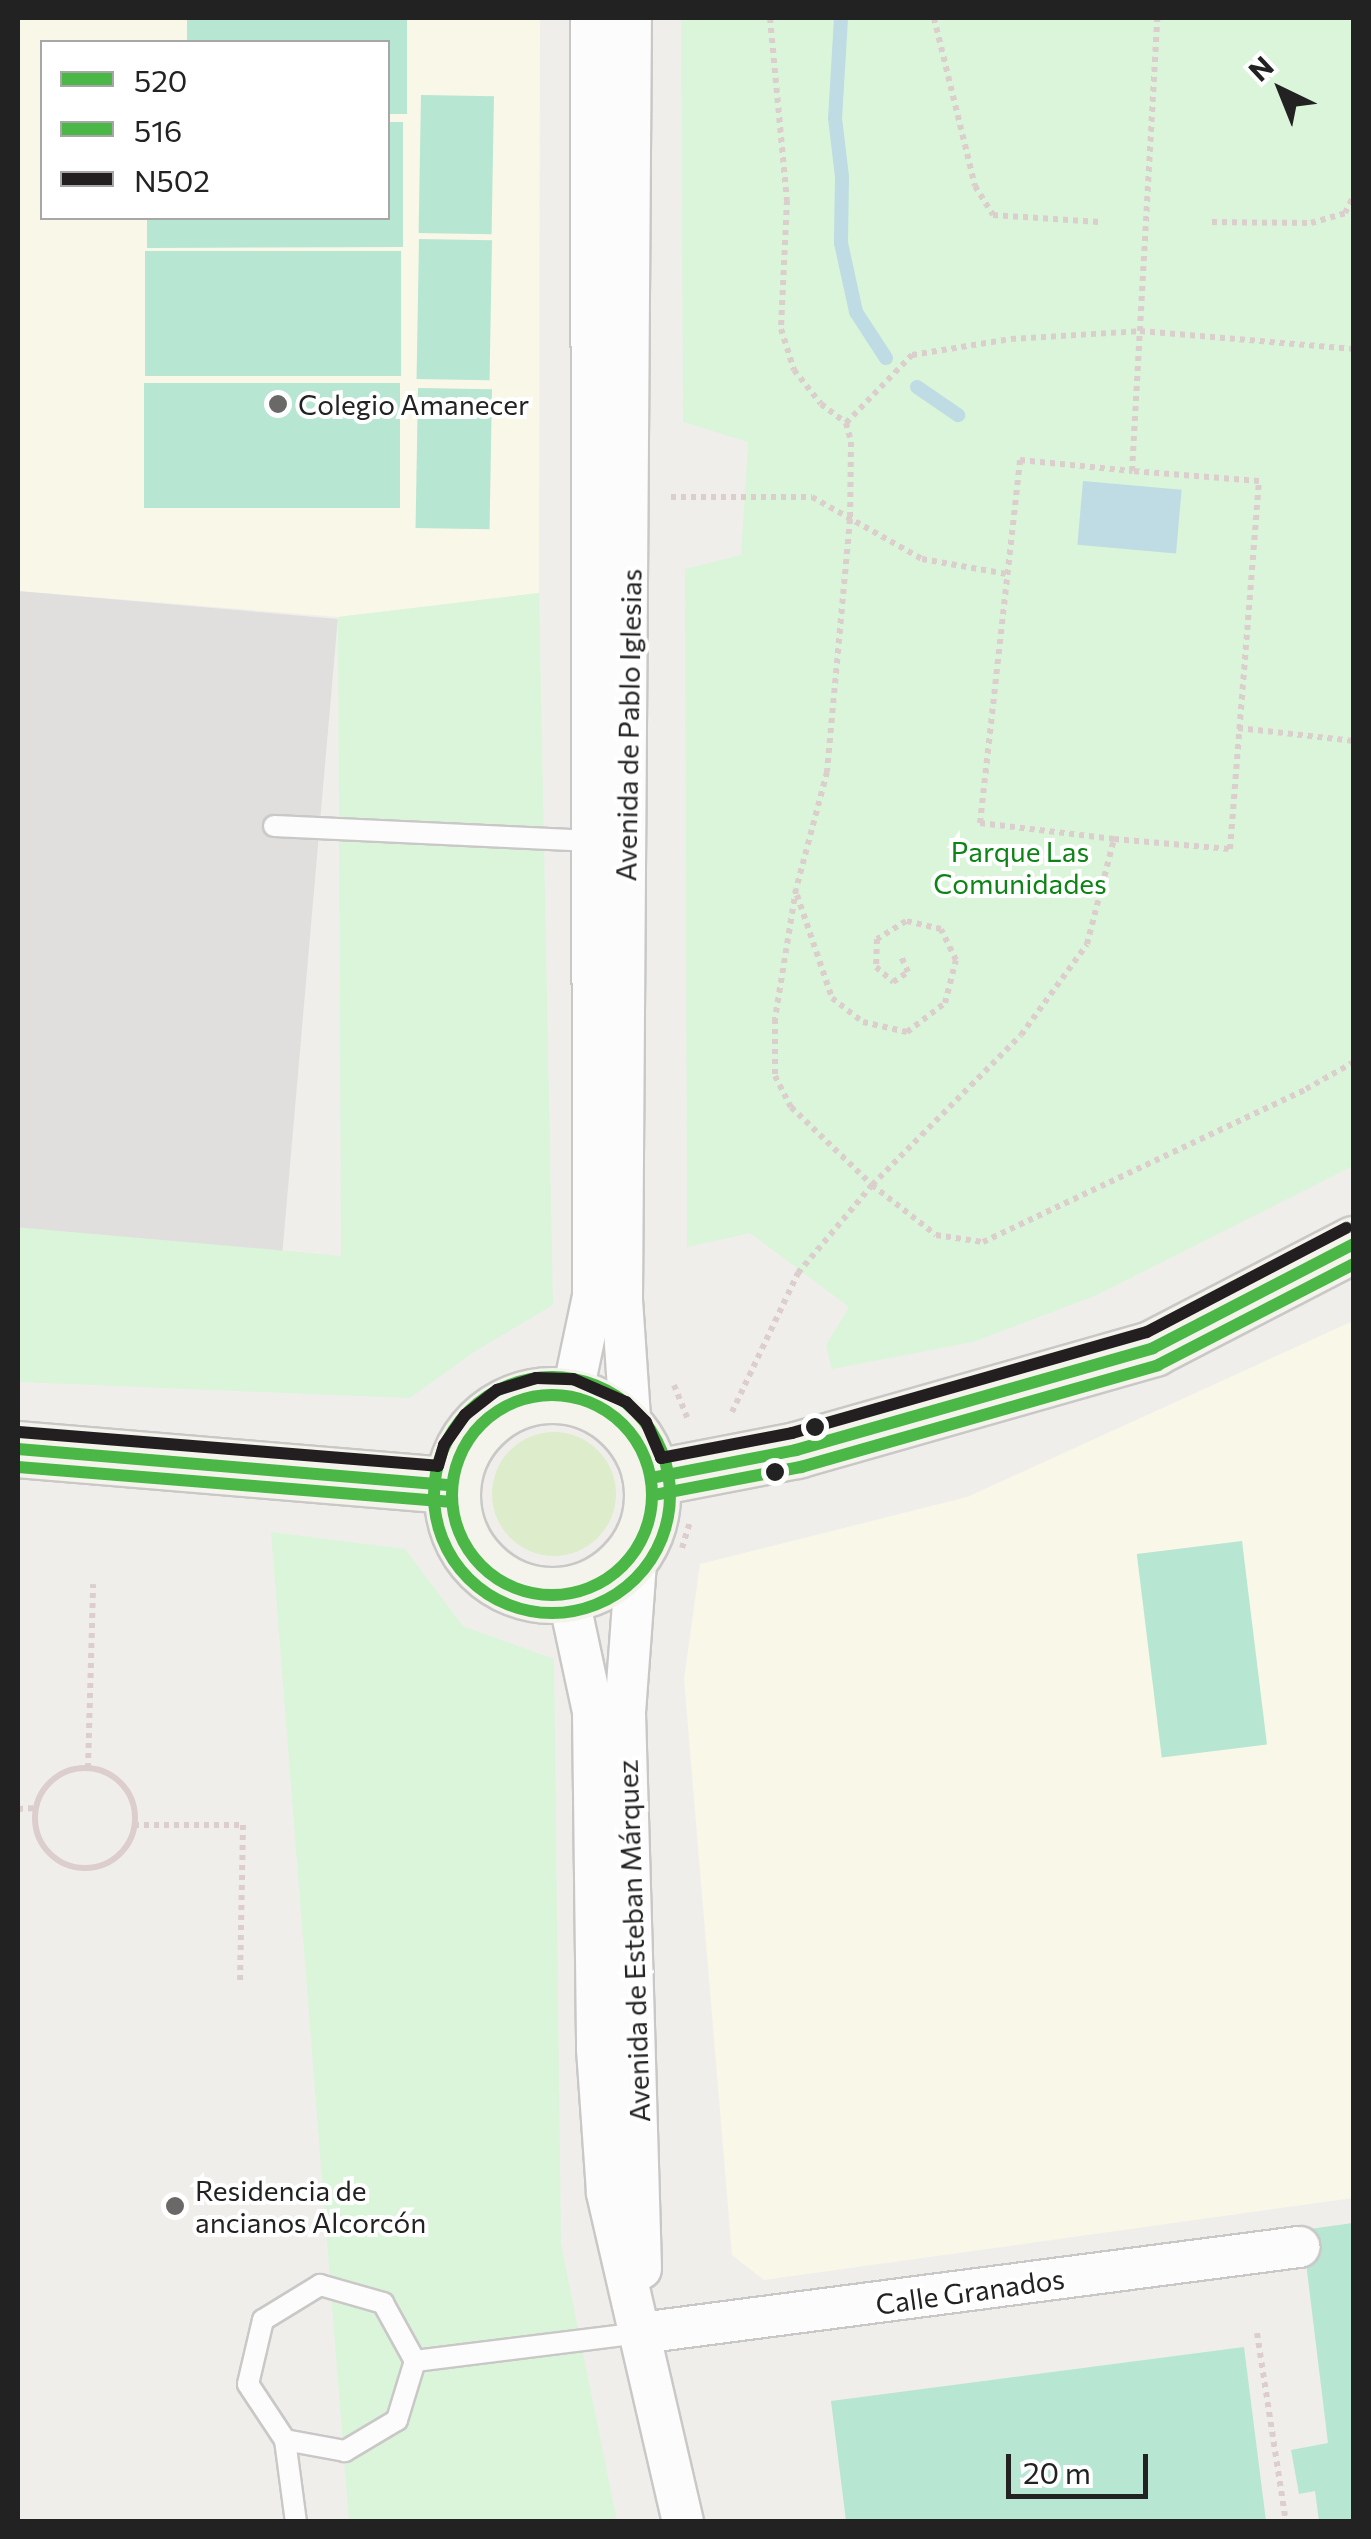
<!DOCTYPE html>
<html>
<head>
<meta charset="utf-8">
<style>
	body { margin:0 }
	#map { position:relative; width:1371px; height:2539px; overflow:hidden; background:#f0eeeb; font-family:Commissioner,sans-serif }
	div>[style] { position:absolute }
	.education>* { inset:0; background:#f8f7e8 }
	.grass>* { inset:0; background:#ddeccb }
	.round { border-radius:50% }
	.park>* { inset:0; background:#daf5da }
	.pitch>* { inset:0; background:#b7e6d2; transform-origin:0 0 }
	.parking>* { inset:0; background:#e0dfde; transform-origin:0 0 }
	.water>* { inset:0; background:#bfdbe3; transform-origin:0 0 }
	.stream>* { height:14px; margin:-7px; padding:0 7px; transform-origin:7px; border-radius:7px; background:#bfdbe3 }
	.path>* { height:6px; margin-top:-3px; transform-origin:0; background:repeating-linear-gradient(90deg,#dccecd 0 5px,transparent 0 10px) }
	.path>.ring { margin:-3px; padding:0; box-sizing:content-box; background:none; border:6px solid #dccecd; border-radius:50% }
	.roads { filter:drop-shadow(2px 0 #c9c8c7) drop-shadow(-2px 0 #c9c8c7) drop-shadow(0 2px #c9c8c7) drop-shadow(0 -2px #c9c8c7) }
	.lane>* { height:20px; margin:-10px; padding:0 10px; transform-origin:10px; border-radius:10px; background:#fdfcfc }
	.street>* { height:40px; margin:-20px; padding:0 20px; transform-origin:20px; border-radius:20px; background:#fdfcfc }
	.secondary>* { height:55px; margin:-27.5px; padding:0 27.5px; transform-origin:27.5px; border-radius:27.5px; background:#f4f4ed }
	.secondary>.ring { margin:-27.5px; padding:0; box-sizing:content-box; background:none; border:55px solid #f4f4ed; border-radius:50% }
	.bus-1>* { height:12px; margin:-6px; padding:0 6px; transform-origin:6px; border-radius:6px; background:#4ab747 }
	.bus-1>.ring { margin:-6px; padding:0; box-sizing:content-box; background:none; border:12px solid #4ab747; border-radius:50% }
	.bus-2>* { height:12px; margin:-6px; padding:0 6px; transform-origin:6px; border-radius:6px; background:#4ab747 }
	.bus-2>.ring { margin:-6px; padding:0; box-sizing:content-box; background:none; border:12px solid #4ab747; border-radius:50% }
	.bus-3>* { height:12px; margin:-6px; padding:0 6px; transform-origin:6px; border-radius:6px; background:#231f20 }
	.dots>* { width:28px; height:28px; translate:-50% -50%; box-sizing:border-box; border:5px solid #fff; border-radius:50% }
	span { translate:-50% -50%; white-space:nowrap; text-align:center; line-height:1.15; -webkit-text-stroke:8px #fff; paint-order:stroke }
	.poi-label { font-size:28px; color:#222 }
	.left { translate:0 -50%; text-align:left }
	.street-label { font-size:28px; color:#222 }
	.park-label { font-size:28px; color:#0c8416 }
	.frame { position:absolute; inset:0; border:20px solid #222; pointer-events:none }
	.legend { position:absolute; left:40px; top:40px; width:350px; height:180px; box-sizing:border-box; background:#fff; border:2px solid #a7a7a7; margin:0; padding:12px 18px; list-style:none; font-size:30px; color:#222 }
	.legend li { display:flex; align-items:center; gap:20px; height:50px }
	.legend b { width:50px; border:2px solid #a7a7a7 }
	.north { position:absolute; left:1231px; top:40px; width:100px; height:100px; -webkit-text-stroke:8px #fff; paint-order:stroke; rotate:317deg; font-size:28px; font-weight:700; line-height:40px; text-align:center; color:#222 }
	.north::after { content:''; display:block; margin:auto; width:35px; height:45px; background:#222; clip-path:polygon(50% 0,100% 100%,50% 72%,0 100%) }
	.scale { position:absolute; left:1006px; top:2454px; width:142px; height:45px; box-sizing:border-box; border:5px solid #222; border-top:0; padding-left:12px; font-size:30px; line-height:35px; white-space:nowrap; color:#222; -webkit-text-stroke:8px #fff; paint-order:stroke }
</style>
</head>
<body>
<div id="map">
	<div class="education">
		<i style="clip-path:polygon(evenodd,18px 18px,540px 18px,539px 593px,338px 617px,18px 591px,18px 18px,42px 42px,388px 42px,388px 218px,42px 218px,42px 42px)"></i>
		<i style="clip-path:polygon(1353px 1321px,1353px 2198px,764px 2280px,732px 2255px,684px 1679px,700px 1564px,967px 1497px)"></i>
	</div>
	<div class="grass">
		<i class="round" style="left:492px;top:1432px;width:124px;height:124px"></i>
	</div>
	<div class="park">
		<i style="clip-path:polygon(681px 18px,1353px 18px,1353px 1166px,1097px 1295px,973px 1342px,832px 1369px,826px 1345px,849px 1307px,750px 1233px,687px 1247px,685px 569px,741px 555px,748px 442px,683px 422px)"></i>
		<i style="clip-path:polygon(539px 593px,553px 1305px,474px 1352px,410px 1398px,18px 1382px,18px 1225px,341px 1256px,338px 617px)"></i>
		<i style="clip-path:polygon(271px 1532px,405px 1549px,463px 1626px,554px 1659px,561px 2244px,617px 2521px,349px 2521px)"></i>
	</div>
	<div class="pitch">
		<i style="clip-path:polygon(187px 18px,407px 18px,407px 114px,388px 114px,388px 42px,187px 42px)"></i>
		<i style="left:421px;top:95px;width:73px;height:138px;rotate:1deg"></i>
		<i style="clip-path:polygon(388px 122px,403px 122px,403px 247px,147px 248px,147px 218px,388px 218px)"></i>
		<i style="left:419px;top:239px;width:73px;height:140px;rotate:1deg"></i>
		<i style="left:401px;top:251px;width:125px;height:256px;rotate:90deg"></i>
		<i style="left:400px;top:383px;width:125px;height:256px;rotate:90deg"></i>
		<i style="left:418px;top:388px;width:74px;height:140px;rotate:1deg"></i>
		<i style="left:1242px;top:1541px;width:205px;height:106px;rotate:83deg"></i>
		<i style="clip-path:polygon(1353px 2223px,1353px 2521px,1319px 2521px,1315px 2491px,1299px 2494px,1291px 2450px,1328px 2443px,1302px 2230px)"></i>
		<i style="clip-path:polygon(1244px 2347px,1266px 2521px,846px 2521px,831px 2401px)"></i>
	</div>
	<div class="parking">
		<i style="left:18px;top:591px;width:321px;height:634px;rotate:5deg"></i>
	</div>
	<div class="water">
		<i style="left:1083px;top:481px;width:99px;height:64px;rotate:5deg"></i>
	</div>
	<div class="stream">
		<i style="left:841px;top:18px;width:100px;rotate:93.4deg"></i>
		<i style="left:835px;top:118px;width:59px;rotate:83.2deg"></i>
		<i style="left:842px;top:177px;width:66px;rotate:90.9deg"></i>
		<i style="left:841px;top:243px;width:71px;rotate:77.7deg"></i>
		<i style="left:856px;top:312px;width:55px;rotate:56.9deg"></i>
		<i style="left:917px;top:387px;width:50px;rotate:34.3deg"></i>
	</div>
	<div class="path">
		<i style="left:770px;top:18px;width:183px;rotate:84.7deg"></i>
		<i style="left:787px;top:200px;width:129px;rotate:92.7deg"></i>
		<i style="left:781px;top:329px;width:43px;rotate:72.4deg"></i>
		<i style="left:794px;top:370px;width:43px;rotate:51.5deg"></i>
		<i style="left:821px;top:404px;width:31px;rotate:37deg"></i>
		<i style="left:846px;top:423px;width:20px;rotate:75deg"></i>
		<i style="left:851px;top:442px;width:77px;rotate:90.7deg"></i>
		<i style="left:850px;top:519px;width:254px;rotate:95.2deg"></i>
		<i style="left:827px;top:772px;width:121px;rotate:104.8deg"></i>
		<i style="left:796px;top:889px;width:132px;rotate:99.2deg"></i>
		<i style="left:775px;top:1019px;width:57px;rotate:90deg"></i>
		<i style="left:775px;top:1076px;width:35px;rotate:63deg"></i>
		<i style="left:791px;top:1107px;width:112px;rotate:43.9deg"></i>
		<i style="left:872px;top:1185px;width:81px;rotate:38deg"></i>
		<i style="left:936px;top:1235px;width:48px;rotate:8.5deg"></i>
		<i style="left:983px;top:1242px;width:357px;rotate:-25.3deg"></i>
		<i style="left:1306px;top:1089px;width:55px;rotate:-29.4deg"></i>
		<i style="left:934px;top:18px;width:173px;rotate:76.3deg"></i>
		<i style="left:975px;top:186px;width:34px;rotate:58deg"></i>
		<i style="left:993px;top:215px;width:106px;rotate:3.8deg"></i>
		<i style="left:1212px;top:222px;width:99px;rotate:0.6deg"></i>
		<i style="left:1311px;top:223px;width:35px;rotate:-16deg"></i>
		<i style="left:1345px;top:213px;width:20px;rotate:-63deg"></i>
		<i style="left:846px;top:423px;width:95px;rotate:-45.9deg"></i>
		<i style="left:912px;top:355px;width:100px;rotate:-9.2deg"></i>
		<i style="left:1011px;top:339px;width:129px;rotate:-3.5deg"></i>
		<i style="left:1140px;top:331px;width:215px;rotate:4.8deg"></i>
		<i style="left:671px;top:497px;width:141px"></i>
		<i style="left:812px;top:497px;width:126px;rotate:29.4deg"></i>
		<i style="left:922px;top:559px;width:86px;rotate:10deg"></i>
		<i style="left:1238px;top:728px;width:117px;rotate:6.4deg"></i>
		<i style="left:1114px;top:839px;width:116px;rotate:4.9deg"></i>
		<i style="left:1230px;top:849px;width:369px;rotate:-85.5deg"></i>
		<i style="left:1259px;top:481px;width:127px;rotate:-175.5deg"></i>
		<i style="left:797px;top:895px;width:109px;rotate:71.2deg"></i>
		<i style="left:832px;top:998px;width:39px;rotate:38deg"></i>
		<i style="left:863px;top:1022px;width:45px;rotate:12.8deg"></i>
		<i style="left:907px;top:1032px;width:48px;rotate:-37.3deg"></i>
		<i style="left:945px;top:1003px;width:44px;rotate:-75.7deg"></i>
		<i style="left:956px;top:960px;width:34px;rotate:-116deg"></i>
		<i style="left:941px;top:929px;width:36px;rotate:-167deg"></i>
		<i style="left:906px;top:921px;width:34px;rotate:148deg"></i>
		<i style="left:877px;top:939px;width:28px;rotate:92deg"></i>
		<i style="left:876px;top:967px;width:23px;rotate:41deg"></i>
		<i style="left:893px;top:982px;width:18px;rotate:-34deg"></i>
		<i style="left:908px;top:972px;width:20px;rotate:-114deg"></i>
		<i style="left:674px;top:1385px;width:38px;rotate:68deg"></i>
		<i style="left:732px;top:1412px;width:154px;rotate:-64.6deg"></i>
		<i style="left:798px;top:1273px;width:115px;rotate:-49.9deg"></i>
		<i style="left:872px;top:1185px;width:211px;rotate:-45.2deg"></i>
		<i style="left:1021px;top:1035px;width:112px;rotate:-54deg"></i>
		<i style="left:1087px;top:944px;width:108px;rotate:-75.6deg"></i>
		<i style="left:1114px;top:839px;width:135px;rotate:-173.2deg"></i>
		<i style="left:980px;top:823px;width:365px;rotate:-83.7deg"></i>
		<i style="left:1020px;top:460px;width:113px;rotate:5.6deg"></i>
		<i style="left:1132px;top:471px;width:454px;rotate:-86.8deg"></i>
		<i style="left:682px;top:1548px;width:27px;rotate:-73deg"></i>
		<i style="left:88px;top:1768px;width:184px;rotate:-88.4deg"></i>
		<i class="ring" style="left:35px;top:1768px;width:94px;height:94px"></i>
		<i style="left:18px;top:1809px;width:18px;rotate:-3deg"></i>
		<i style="left:134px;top:1825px;width:109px"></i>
		<i style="left:243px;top:1825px;width:155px;rotate:91.1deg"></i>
		<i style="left:1257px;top:2333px;width:191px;rotate:81.3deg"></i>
	</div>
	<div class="roads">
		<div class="lane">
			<i style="left:274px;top:826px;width:319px;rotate:2.7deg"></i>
			<i style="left:320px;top:2285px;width:66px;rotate:15.9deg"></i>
			<i style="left:383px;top:2303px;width:66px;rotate:61.1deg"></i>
			<i style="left:415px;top:2361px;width:62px;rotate:107deg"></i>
			<i style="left:397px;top:2420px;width:61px;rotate:149.2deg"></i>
			<i style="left:345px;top:2451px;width:61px;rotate:-169.6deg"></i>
			<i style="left:285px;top:2440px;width:67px;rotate:-123.5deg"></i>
			<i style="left:248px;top:2384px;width:66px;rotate:-76.8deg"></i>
			<i style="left:263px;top:2320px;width:67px;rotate:-31.6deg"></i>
			<i style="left:415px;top:2361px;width:228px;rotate:-7.1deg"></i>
			<i style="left:285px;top:2440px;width:83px;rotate:82.4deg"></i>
		</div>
		<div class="street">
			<i style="left:572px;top:1396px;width:102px;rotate:-78.1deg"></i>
			<i style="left:593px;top:1296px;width:1278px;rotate:-90.09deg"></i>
			<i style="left:631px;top:1432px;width:133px;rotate:-93.9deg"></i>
			<i style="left:622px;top:1299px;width:1281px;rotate:-89.6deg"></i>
			<i style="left:637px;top:1549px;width:164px;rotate:94.2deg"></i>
			<i style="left:625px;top:1713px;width:556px;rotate:88.35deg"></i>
			<i style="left:568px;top:1595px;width:120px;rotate:77.9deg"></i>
			<i style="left:593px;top:1712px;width:337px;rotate:89.3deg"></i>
			<i style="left:597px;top:2049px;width:144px;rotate:86deg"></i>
			<i style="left:607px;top:2193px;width:338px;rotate:77deg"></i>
			<i style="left:641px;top:2333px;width:664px;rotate:-7.45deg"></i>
		</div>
		<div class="secondary">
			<i class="ring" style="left:452px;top:1395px;width:145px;height:145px"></i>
			<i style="left:18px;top:1449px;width:434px;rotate:4.8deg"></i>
			<i style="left:651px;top:1478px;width:148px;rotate:-10.9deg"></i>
			<i style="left:796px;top:1450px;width:371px;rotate:-15.9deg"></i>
			<i style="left:1153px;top:1348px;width:226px;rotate:-27.4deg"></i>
		</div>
	</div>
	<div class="bus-1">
		<i class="ring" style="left:452px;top:1395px;width:188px;height:188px"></i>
		<i style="left:18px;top:1449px;width:434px;rotate:4.8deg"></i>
		<i style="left:651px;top:1478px;width:148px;rotate:-10.9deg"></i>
		<i style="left:796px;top:1450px;width:371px;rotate:-15.9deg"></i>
		<i style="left:1153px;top:1348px;width:226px;rotate:-27.4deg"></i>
	</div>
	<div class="bus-2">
		<i class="ring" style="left:434px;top:1377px;width:224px;height:224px"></i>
		<i style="left:18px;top:1467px;width:433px;rotate:4.6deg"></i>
		<i style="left:654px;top:1495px;width:150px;rotate:-10.8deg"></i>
		<i style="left:801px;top:1467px;width:371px;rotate:-15.9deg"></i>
		<i style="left:1158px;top:1365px;width:220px;rotate:-27.3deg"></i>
	</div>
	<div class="bus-3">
		<i style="left:19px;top:1432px;width:420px;rotate:4.6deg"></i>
		<i style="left:438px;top:1466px;width:22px;rotate:-74deg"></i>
		<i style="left:444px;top:1445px;width:37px;rotate:-55deg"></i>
		<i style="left:465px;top:1415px;width:41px;rotate:-38deg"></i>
		<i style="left:497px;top:1390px;width:41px;rotate:-17.1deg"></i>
		<i style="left:536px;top:1378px;width:37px;rotate:2deg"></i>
		<i style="left:573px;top:1379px;width:58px;rotate:23.5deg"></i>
		<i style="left:626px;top:1402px;width:28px;rotate:45deg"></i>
		<i style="left:646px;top:1422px;width:39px;rotate:67deg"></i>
		<i style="left:661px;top:1458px;width:133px;rotate:-10.8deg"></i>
		<i style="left:792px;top:1433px;width:369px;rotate:-15.9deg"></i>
		<i style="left:1147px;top:1332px;width:225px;rotate:-27.6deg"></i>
	</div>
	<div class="dots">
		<i style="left:278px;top:404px;background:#6a6968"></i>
		<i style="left:815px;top:1427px;background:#222"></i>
		<i style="left:775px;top:1472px;background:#222"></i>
		<i style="left:175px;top:2206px;background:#6a6968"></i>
	</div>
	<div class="poi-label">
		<span class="left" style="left:298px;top:404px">Colegio Amanecer</span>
		<span class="left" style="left:195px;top:2206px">Residencia de<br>ancianos Alcorcón</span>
	</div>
	<div class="street-label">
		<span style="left:628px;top:725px;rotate:-89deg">Avenida de Pablo Iglesias</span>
		<span style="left:633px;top:1941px;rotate:-92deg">Avenida de Esteban Márquez</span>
		<span style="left:970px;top:2291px;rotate:-8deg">Calle Granados</span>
	</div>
	<div class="park-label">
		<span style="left:1020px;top:867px">Parque Las<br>Comunidades</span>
	</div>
	<div class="frame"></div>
	<ul class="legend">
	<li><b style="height:12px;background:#4ab747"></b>520</li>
	<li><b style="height:12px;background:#4ab747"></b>516</li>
	<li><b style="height:12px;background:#231f20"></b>N502</li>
	</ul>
	<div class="north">N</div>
	<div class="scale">20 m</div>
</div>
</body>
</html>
